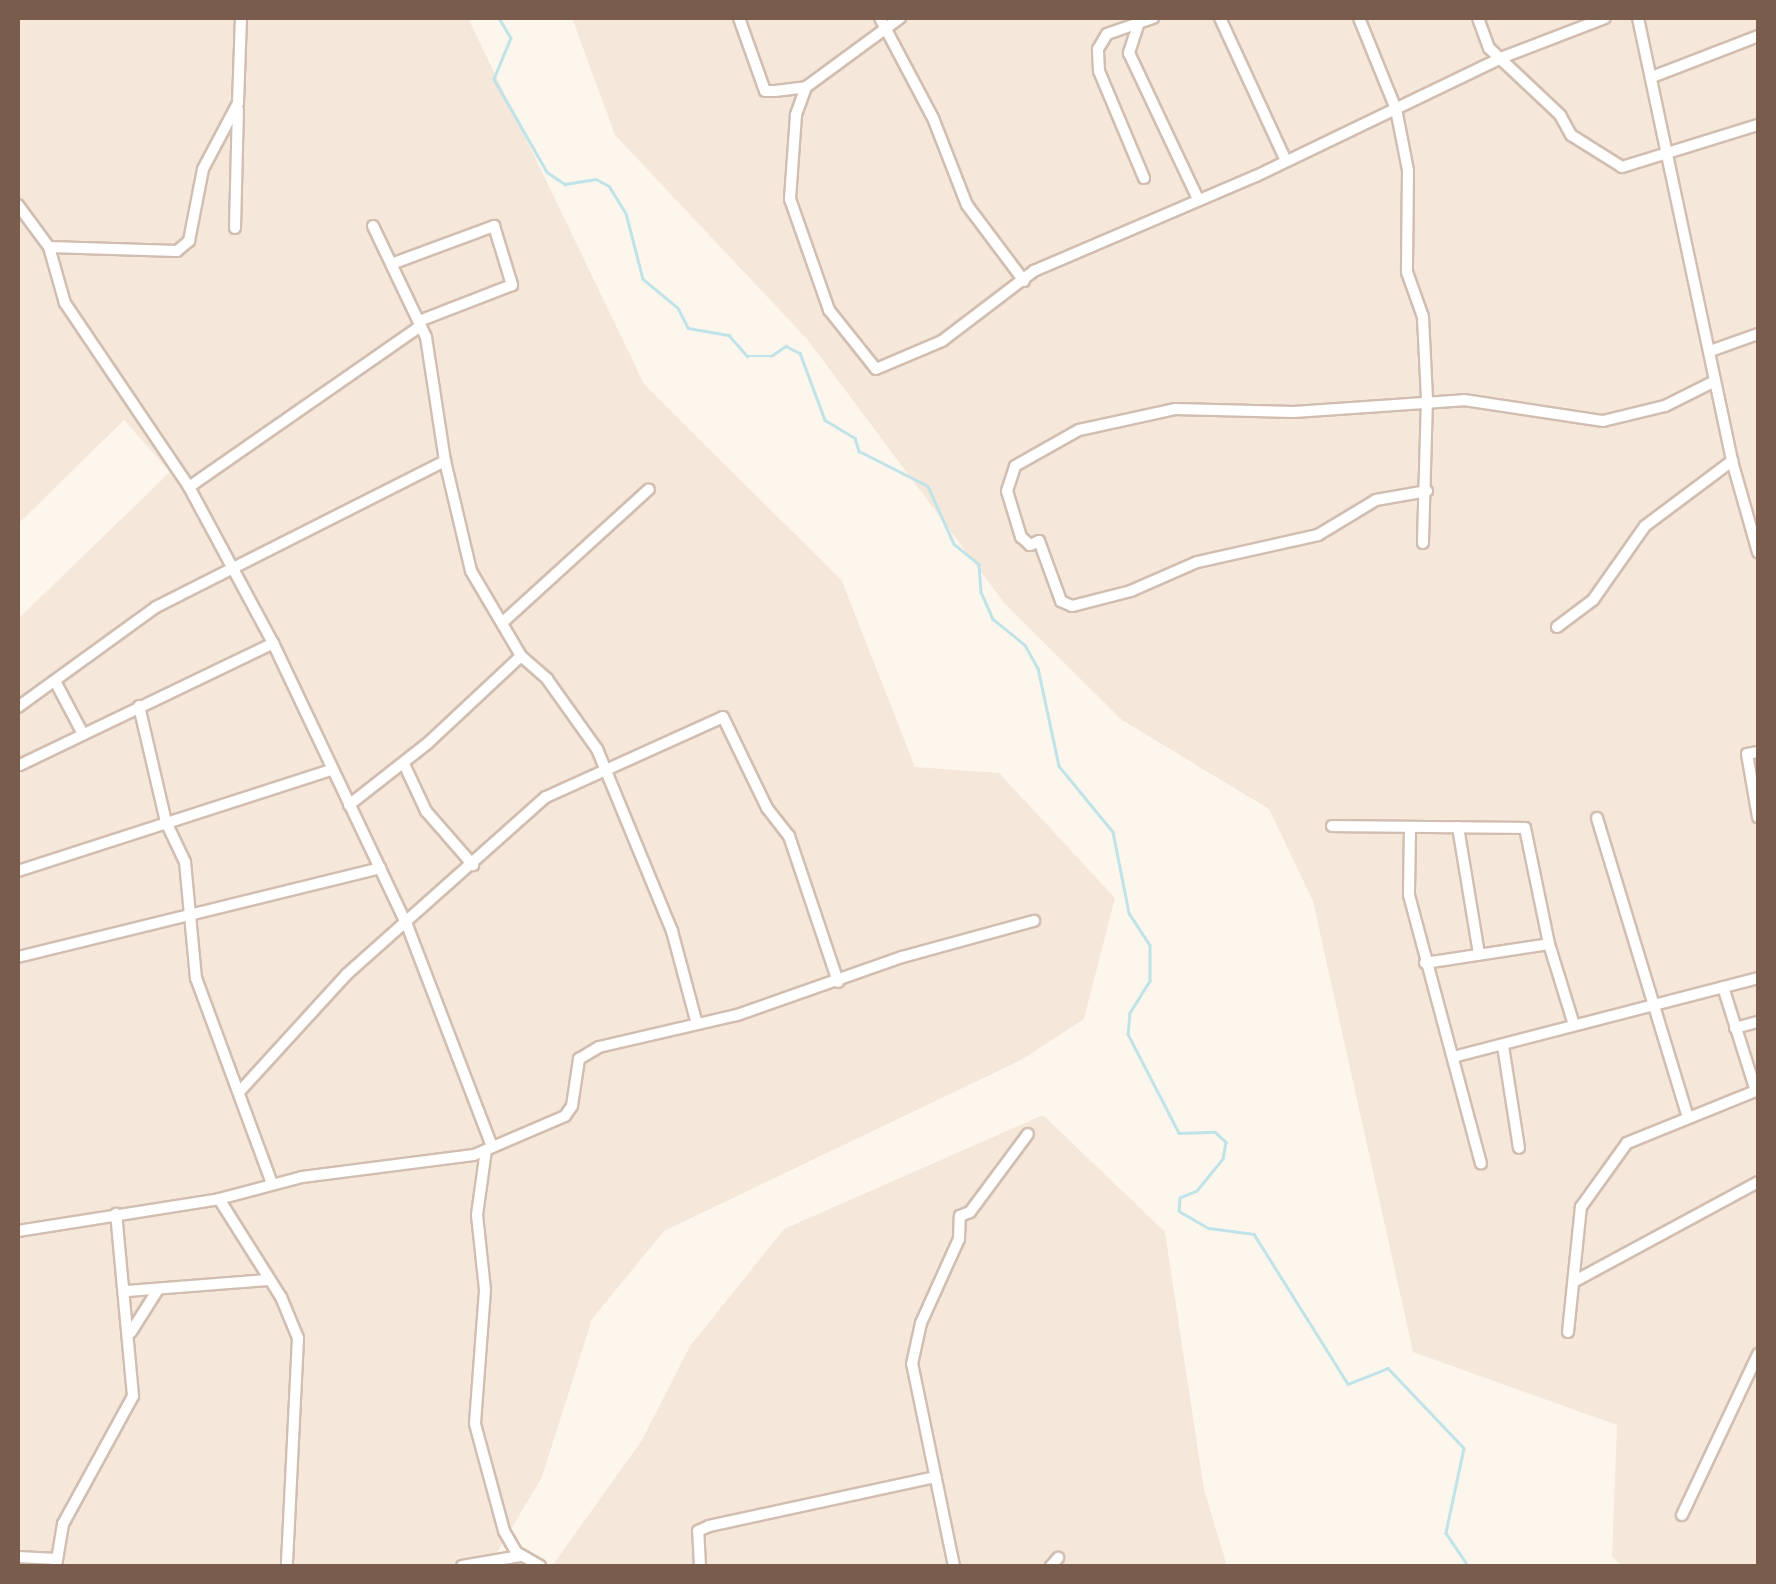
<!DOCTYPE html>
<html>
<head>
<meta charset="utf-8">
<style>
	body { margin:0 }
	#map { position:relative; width:1776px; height:1584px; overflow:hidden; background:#fdf6ec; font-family:"Open Sans",sans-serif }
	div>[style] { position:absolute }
	.residential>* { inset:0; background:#f5e8da }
	.stream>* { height:2.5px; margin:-1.25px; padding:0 1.25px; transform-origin:1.25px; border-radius:1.25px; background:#bfe3e8 }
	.roads { filter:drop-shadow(2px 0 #d1beb0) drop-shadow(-2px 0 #d1beb0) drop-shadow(0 2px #d1beb0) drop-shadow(0 -2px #d1beb0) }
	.minor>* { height:10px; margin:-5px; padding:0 5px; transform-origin:5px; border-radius:5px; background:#fff }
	span { translate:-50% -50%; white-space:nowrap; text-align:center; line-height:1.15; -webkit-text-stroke:9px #fffaf3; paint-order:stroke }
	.frame { position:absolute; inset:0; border:20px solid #7a5c4d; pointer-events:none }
</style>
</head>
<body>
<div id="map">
	<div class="residential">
		<i style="clip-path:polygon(18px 18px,468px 18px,644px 384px,842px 581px,915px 767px,999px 773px,1115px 898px,1084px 1019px,1021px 1060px,664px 1231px,592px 1319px,542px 1477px,489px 1566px,18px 1566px,18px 619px,170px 472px,124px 420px,18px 524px)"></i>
		<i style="clip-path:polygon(572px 18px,1758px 18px,1758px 1566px,1622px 1566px,1612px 1556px,1617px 1425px,1413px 1352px,1313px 901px,1269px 809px,1122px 720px,1005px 604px,807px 339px,615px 135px)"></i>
		<i style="clip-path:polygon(1043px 1115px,1165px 1232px,1204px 1490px,1227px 1566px,552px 1566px,642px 1440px,690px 1346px,784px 1229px)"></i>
	</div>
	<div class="stream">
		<i style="left:499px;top:18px;width:23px;rotate:59deg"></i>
		<i style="left:511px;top:38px;width:44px;rotate:112.5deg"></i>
		<i style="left:494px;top:79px;width:107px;rotate:60.3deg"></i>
		<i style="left:547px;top:172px;width:22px;rotate:34deg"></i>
		<i style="left:565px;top:184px;width:31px;rotate:-9deg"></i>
		<i style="left:596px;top:179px;width:15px;rotate:28deg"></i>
		<i style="left:609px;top:186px;width:32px;rotate:58deg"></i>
		<i style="left:626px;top:213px;width:68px;rotate:75.6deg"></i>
		<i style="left:643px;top:279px;width:45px;rotate:39.6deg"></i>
		<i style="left:678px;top:308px;width:22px;rotate:63deg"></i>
		<i style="left:688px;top:328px;width:42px;rotate:9.7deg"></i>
		<i style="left:729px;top:335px;width:28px;rotate:49deg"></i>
		<i style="left:747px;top:356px;width:24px"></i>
		<i style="left:771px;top:356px;width:18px;rotate:-34deg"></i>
		<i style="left:786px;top:346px;width:16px;rotate:27deg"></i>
		<i style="left:800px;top:353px;width:72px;rotate:69.5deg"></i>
		<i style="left:825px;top:420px;width:35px;rotate:31deg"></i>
		<i style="left:855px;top:438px;width:14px;rotate:73deg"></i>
		<i style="left:859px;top:451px;width:77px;rotate:26.9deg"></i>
		<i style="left:928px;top:486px;width:64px;rotate:65.9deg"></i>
		<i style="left:954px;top:544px;width:32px;rotate:39deg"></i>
		<i style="left:979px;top:564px;width:28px;rotate:86deg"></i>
		<i style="left:981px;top:592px;width:30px;rotate:66deg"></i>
		<i style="left:993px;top:619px;width:41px;rotate:39.1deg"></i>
		<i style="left:1025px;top:645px;width:26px;rotate:61deg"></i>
		<i style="left:1038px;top:668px;width:100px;rotate:77.9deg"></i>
		<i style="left:1059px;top:766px;width:85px;rotate:50.7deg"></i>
		<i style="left:1113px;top:832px;width:83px;rotate:78.8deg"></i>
		<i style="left:1129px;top:913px;width:38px;rotate:57deg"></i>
		<i style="left:1150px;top:945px;width:36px;rotate:90deg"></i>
		<i style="left:1150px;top:981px;width:38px;rotate:122deg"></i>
		<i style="left:1130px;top:1013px;width:21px;rotate:95deg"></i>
		<i style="left:1128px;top:1034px;width:111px;rotate:62.7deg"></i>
		<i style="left:1179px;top:1133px;width:36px;rotate:-2deg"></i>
		<i style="left:1215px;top:1132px;width:15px;rotate:42deg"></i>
		<i style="left:1226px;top:1142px;width:17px;rotate:100deg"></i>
		<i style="left:1223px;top:1159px;width:41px;rotate:129.1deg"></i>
		<i style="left:1197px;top:1191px;width:18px;rotate:158deg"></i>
		<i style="left:1180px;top:1198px;width:13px;rotate:94deg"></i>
		<i style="left:1179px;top:1211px;width:34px;rotate:30deg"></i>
		<i style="left:1209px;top:1228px;width:45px;rotate:7.6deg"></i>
		<i style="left:1254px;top:1234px;width:177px;rotate:57.9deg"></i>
		<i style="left:1348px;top:1384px;width:43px;rotate:-21.8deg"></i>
		<i style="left:1388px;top:1368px;width:110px;rotate:46.5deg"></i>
		<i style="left:1464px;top:1448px;width:87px;rotate:102deg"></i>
		<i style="left:1446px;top:1533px;width:40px;rotate:56deg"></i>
	</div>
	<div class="roads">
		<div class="minor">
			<i style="left:739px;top:18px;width:77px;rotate:70.4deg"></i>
			<i style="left:765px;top:91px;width:10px"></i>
			<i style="left:775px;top:91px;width:31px;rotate:-7deg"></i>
			<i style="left:806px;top:87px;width:117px;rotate:-36.3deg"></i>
			<i style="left:880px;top:18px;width:113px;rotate:62.1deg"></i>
			<i style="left:933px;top:118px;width:93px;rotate:68.7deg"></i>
			<i style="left:967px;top:205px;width:95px;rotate:53.1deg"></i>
			<i style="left:1220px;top:18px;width:157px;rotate:65.2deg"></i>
			<i style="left:1359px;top:18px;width:98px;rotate:67.9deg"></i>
			<i style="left:1396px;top:109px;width:62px;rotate:78.9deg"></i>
			<i style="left:1408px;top:170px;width:102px;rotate:90.6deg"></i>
			<i style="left:1407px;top:272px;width:48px;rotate:70.4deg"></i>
			<i style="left:1423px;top:317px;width:81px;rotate:87.2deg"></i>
			<i style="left:1427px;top:398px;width:145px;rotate:91.6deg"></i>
			<i style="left:1478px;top:18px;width:32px;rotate:70deg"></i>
			<i style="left:1489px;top:48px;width:98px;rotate:43.3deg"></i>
			<i style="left:1560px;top:115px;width:23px;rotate:61deg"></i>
			<i style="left:1571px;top:135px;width:60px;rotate:32.1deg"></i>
			<i style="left:1622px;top:167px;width:142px;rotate:-17.2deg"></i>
			<i style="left:1638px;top:18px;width:453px;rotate:78deg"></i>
			<i style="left:1732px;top:461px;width:95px;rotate:74.1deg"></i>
			<i style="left:1139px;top:22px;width:33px;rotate:108deg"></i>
			<i style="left:1129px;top:53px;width:161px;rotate:64.7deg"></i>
			<i style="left:1652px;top:77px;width:114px;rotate:-21.1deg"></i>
			<i style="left:806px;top:87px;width:30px;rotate:110deg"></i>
			<i style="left:796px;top:115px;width:84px;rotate:94.1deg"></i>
			<i style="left:790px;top:199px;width:118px;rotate:70.6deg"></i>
			<i style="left:829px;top:310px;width:75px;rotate:51.5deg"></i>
			<i style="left:876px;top:369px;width:72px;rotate:-23deg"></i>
			<i style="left:942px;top:341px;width:116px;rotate:-37.3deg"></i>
			<i style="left:1034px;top:271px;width:241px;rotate:-23.2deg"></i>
			<i style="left:1256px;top:176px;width:272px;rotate:-25.7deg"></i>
			<i style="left:1501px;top:58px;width:111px;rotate:-21deg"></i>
			<i style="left:1144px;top:178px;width:116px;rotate:-112.8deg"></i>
			<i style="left:1099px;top:71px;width:22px;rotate:-93deg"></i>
			<i style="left:1098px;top:49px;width:17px;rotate:-59deg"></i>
			<i style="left:1107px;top:34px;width:49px;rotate:-19.2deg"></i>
			<i style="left:18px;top:205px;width:52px;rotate:53.6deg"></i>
			<i style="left:49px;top:247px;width:58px;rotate:74.1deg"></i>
			<i style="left:65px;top:303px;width:222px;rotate:56deg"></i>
			<i style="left:189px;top:487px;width:177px;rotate:61.7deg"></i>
			<i style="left:273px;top:643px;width:312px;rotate:64.6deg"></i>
			<i style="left:407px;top:925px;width:238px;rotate:69deg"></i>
			<i style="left:373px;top:226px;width:123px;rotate:64.5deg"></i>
			<i style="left:426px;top:337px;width:125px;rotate:81.3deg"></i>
			<i style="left:445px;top:461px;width:113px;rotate:76.7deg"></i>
			<i style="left:471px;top:571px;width:99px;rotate:59.5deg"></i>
			<i style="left:521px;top:656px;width:35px;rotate:41deg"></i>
			<i style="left:547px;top:679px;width:86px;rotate:54.5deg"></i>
			<i style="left:597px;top:749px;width:197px;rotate:67.6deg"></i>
			<i style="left:672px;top:931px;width:96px;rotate:75deg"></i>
			<i style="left:235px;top:228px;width:119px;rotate:-88.6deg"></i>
			<i style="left:49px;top:247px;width:128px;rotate:1.8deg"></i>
			<i style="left:177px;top:251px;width:16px;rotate:-40deg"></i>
			<i style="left:189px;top:241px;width:73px;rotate:-79deg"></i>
			<i style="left:203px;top:169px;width:75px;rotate:-62.1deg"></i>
			<i style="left:238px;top:103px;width:85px;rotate:-88deg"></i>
			<i style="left:394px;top:263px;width:107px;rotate:-20.3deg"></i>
			<i style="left:494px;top:226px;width:62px;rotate:73deg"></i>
			<i style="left:512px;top:285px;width:100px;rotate:158.8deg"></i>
			<i style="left:1713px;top:350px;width:48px;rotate:-19.6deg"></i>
			<i style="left:189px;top:487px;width:282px;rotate:-34.8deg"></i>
			<i style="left:1427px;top:491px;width:52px;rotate:170deg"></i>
			<i style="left:1376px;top:500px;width:68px;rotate:148.9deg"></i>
			<i style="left:1318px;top:535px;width:124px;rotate:167.4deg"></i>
			<i style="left:1197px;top:562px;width:72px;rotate:156.3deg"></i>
			<i style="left:1131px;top:591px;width:61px;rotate:165.7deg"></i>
			<i style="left:1072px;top:606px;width:12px;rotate:-156deg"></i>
			<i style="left:1061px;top:601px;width:64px;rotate:-110.1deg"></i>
			<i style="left:1039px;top:541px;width:10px;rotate:156deg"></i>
			<i style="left:1030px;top:545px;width:12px;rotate:-138deg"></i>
			<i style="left:1021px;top:537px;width:48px;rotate:-106.9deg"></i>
			<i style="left:1007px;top:491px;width:26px;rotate:-72deg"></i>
			<i style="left:1015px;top:466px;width:73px;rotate:-29.4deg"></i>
			<i style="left:1079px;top:430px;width:98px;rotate:-12.3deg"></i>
			<i style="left:1175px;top:409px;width:119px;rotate:1.4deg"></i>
			<i style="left:1294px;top:412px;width:170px;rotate:-4deg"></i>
			<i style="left:1464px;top:400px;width:141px;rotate:8.6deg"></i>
			<i style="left:1603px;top:421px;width:64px;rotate:-13.6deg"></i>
			<i style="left:1665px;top:406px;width:56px;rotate:-26.6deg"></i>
			<i style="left:503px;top:622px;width:197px;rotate:-42.3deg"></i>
			<i style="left:1557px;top:627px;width:45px;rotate:-36.9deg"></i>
			<i style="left:1593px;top:600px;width:90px;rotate:-54.9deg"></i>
			<i style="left:1645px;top:526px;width:109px;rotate:-36.8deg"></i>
			<i style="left:56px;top:683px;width:58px;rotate:62.1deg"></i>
			<i style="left:139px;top:706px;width:119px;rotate:76.9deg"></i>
			<i style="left:166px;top:822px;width:44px;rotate:64.6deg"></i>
			<i style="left:185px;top:862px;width:117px;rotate:84.6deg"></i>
			<i style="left:196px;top:978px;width:219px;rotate:69.7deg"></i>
			<i style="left:18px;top:707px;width:170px;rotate:-35.9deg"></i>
			<i style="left:156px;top:607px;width:324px;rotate:-26.8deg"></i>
			<i style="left:1758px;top:752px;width:11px;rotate:170deg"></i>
			<i style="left:1747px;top:754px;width:64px;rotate:80.1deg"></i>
			<i style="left:404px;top:764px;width:52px;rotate:64.9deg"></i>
			<i style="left:426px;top:811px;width:72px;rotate:49deg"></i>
			<i style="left:20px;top:765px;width:281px;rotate:-25.7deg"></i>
			<i style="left:349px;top:805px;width:100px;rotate:-38.1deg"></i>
			<i style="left:428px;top:743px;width:127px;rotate:-43.1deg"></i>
			<i style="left:1597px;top:818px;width:309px;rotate:73.1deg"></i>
			<i style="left:1332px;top:826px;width:193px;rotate:0.6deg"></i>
			<i style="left:1525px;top:828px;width:118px;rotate:78.3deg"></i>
			<i style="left:1549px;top:944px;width:85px;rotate:72.8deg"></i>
			<i style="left:1458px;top:827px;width:129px;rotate:80.6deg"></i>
			<i style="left:1410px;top:828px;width:67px;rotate:90.9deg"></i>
			<i style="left:1409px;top:895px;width:278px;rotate:75deg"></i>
			<i style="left:18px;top:871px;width:328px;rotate:-17.9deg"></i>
			<i style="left:18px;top:957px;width:373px;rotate:-13.8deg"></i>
			<i style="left:1425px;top:963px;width:125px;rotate:-8.7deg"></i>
			<i style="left:1723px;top:987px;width:109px;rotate:72.4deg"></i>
			<i style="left:1735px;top:1028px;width:24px;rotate:-15deg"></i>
			<i style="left:1503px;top:1046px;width:103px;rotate:81.1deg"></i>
			<i style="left:1453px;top:1057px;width:315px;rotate:-14.5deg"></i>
			<i style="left:241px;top:1090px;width:157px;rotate:-47.6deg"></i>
			<i style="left:347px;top:974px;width:266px;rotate:-41.7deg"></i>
			<i style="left:546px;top:797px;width:194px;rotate:-24.3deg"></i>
			<i style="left:723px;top:717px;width:101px;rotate:64.2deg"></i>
			<i style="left:767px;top:808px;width:36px;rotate:52deg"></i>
			<i style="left:789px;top:836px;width:154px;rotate:71.4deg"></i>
			<i style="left:486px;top:1150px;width:66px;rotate:97.9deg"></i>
			<i style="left:477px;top:1215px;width:75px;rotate:83.9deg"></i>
			<i style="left:485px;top:1290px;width:134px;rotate:94.3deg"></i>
			<i style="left:475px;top:1424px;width:111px;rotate:74.8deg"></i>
			<i style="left:504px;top:1531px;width:24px;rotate:60deg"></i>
			<i style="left:516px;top:1552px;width:28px;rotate:30deg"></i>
			<i style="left:219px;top:1199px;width:116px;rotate:57.7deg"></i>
			<i style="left:281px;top:1297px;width:44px;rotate:67.5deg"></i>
			<i style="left:298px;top:1338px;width:228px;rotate:92.8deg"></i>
			<i style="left:18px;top:1231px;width:204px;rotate:-9deg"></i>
			<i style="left:219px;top:1199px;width:86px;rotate:-14.8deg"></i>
			<i style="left:302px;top:1177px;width:173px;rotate:-7.3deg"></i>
			<i style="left:474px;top:1155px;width:99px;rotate:-23.2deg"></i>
			<i style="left:565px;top:1116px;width:12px;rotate:-55deg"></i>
			<i style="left:572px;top:1106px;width:48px;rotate:-81.5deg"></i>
			<i style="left:579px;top:1059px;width:23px;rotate:-31deg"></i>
			<i style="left:599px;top:1047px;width:142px;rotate:-13.1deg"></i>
			<i style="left:737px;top:1015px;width:175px;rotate:-19.4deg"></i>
			<i style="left:902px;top:957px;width:137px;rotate:-15.3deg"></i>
			<i style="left:1575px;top:1281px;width:208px;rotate:-28.4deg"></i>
			<i style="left:127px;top:1291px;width:141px;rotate:-4.5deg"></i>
			<i style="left:131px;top:1332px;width:49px;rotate:-57.6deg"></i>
			<i style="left:1568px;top:1332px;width:126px;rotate:-84.1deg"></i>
			<i style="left:1581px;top:1207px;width:79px;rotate:-54.3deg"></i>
			<i style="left:1627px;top:1143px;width:141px;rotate:-22deg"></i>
			<i style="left:1682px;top:1515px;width:178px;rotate:-64.7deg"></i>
			<i style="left:18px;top:1557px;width:39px;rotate:3deg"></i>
			<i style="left:56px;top:1566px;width:43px;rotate:-80.5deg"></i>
			<i style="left:63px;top:1524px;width:146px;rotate:-61.3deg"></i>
			<i style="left:133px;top:1396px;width:183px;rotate:-95.3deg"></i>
			<i style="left:462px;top:1566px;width:59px;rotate:-9.8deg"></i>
			<i style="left:700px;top:1566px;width:35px;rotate:-93deg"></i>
			<i style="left:698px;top:1531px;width:12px;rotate:-24deg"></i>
			<i style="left:709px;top:1526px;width:232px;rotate:-12.2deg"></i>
			<i style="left:954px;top:1566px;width:206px;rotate:-101.7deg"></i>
			<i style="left:912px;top:1364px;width:42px;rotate:-77.6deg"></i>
			<i style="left:921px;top:1323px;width:92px;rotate:-65.7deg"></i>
			<i style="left:959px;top:1239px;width:23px;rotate:-88deg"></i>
			<i style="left:960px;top:1216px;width:11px;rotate:-22deg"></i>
			<i style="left:970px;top:1212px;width:97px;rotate:-53.4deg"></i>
			<i style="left:1051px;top:1566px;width:11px;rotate:-49deg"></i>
		</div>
	</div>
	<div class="frame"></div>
</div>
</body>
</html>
